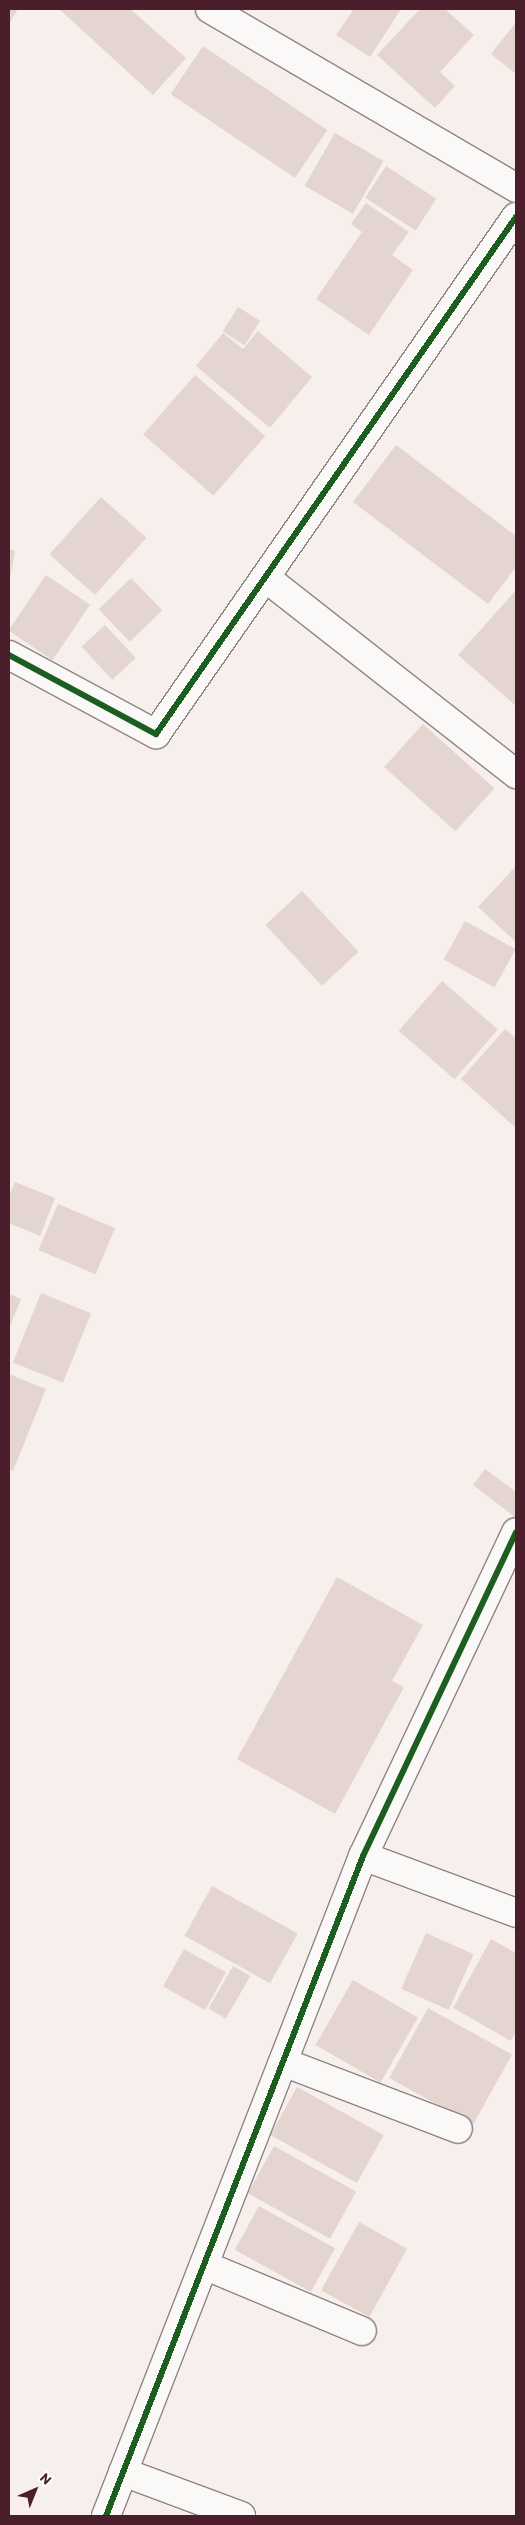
<!DOCTYPE html>
<html>
<head>
<meta charset="utf-8">
<style>
	body { margin:0 }
	#map { position:relative; width:525px; height:2525px; overflow:hidden; background:#f7efeb; font-family:Itim,sans-serif }
	div>[style] { position:absolute }
	.building>* { inset:0; background:#e4d5d1; transform-origin:0 0 }
	.roads { filter:drop-shadow(1px 0 #908485) drop-shadow(-1px 0 #908485) drop-shadow(0 1px #908485) drop-shadow(0 -1px #908485) }
	.minor>* { height:28px; margin:-14px; padding:0 14px; transform-origin:14px; border-radius:14px; background:#faf9f7 }
	.cycleway>* { height:6px; margin:-3px; padding:0 3px; transform-origin:3px; border-radius:3px; background:#1b5e20 }
	span { translate:-50% -50%; white-space:nowrap; text-align:center; line-height:1.15; -webkit-text-stroke:4.5px #fdfcf7; paint-order:stroke }
	.frame { position:absolute; inset:0; border:10px solid #4a1f2b; pointer-events:none }
	.north { position:absolute; left:10px; top:2465px; width:50px; height:50px; -webkit-text-stroke:4px #fdfcf7; paint-order:stroke; rotate:44deg; font-size:14px; font-weight:700; line-height:20px; text-align:center; color:#4a1f2b }
	.north::after { content:''; display:block; margin:auto; width:18px; height:22px; background:#4a1f2b; clip-path:polygon(50% 0,100% 100%,50% 72%,0 100%) }
</style>
</head>
<body>
<div id="map">
	<div class="building">
		<i style="clip-path:polygon(9px 9px,18px 9px,9px 24px)"></i>
		<i style="clip-path:polygon(59px 9px,130px 9px,186px 58px,153px 95px)"></i>
		<i style="clip-path:polygon(354px 9px,401px 9px,370px 57px,336px 35px)"></i>
		<i style="clip-path:polygon(420px 9px,445px 9px,474px 35px,440px 72px,455px 86px,435px 108px,377px 55px)"></i>
		<i style="clip-path:polygon(516px 22px,516px 74px,491px 54px)"></i>
		<i style="left:203px;top:46px;width:150px;height:58px;rotate:34deg"></i>
		<i style="left:335px;top:133px;width:56px;height:61px;rotate:30deg"></i>
		<i style="left:386px;top:166px;width:60px;height:38px;rotate:33deg"></i>
		<i style="clip-path:polygon(366px 203px,409px 232px,392px 255px,413px 270px,369px 335px,316px 299px,362px 232px,351px 224px)"></i>
		<i style="left:238px;top:307px;width:26px;height:29px;rotate:32deg"></i>
		<i style="clip-path:polygon(258px 331px,312px 377px,270px 428px,196px 366px,223px 333px,243px 349px)"></i>
		<i style="left:195px;top:375px;width:93px;height:79px;rotate:41deg"></i>
		<i style="clip-path:polygon(396px 445px,516px 536px,516px 567px,488px 604px,353px 502px)"></i>
		<i style="left:101px;top:497px;width:61px;height:77px;rotate:42deg"></i>
		<i style="clip-path:polygon(9px 549px,15px 551px,10px 579px,9px 579px)"></i>
		<i style="left:46px;top:575px;width:53px;height:67px;rotate:34deg"></i>
		<i style="left:131px;top:578px;width:45px;height:45px;rotate:46deg"></i>
		<i style="clip-path:polygon(516px 590px,516px 706px,458px 655px)"></i>
		<i style="left:105px;top:625px;width:45px;height:32px;rotate:47deg"></i>
		<i style="left:423px;top:724px;width:96px;height:58px;rotate:42deg"></i>
		<i style="clip-path:polygon(515px 867px,516px 868px,516px 942px,478px 907px)"></i>
		<i style="left:302px;top:891px;width:83px;height:50px;rotate:47deg"></i>
		<i style="left:465px;top:921px;width:58px;height:44px;rotate:29deg"></i>
		<i style="left:442px;top:981px;width:74px;height:66px;rotate:41deg"></i>
		<i style="clip-path:polygon(505px 1029px,516px 1038px,516px 1128px,461px 1079px)"></i>
		<i style="clip-path:polygon(15px 1182px,55px 1198px,40px 1236px,9px 1223px,9px 1196px)"></i>
		<i style="left:58px;top:1204px;width:62px;height:50px;rotate:23deg"></i>
		<i style="left:41px;top:1293px;width:54px;height:75px;rotate:22deg"></i>
		<i style="clip-path:polygon(9px 1294px,21px 1299px,9px 1329px)"></i>
		<i style="clip-path:polygon(9px 1374px,46px 1389px,13px 1471px,9px 1469px)"></i>
		<i style="clip-path:polygon(485px 1469px,516px 1492px,515px 1517px,473px 1485px)"></i>
		<i style="clip-path:polygon(337px 1577px,423px 1625px,392px 1681px,404px 1687px,335px 1814px,237px 1759px)"></i>
		<i style="left:212px;top:1886px;width:98px;height:57px;rotate:29deg"></i>
		<i style="left:426px;top:1933px;width:52px;height:61px;rotate:24deg"></i>
		<i style="clip-path:polygon(491px 1939px,516px 1953px,516px 2032px,511px 2041px,453px 2008px)"></i>
		<i style="left:184px;top:1949px;width:48px;height:43px;rotate:29deg"></i>
		<i style="left:233px;top:1966px;width:20px;height:49px;rotate:30deg"></i>
		<i style="left:353px;top:1980px;width:75px;height:75px;rotate:30deg"></i>
		<i style="left:428px;top:2008px;width:96px;height:80px;rotate:29deg"></i>
		<i style="left:297px;top:2087px;width:99px;height:55px;rotate:29deg"></i>
		<i style="left:274px;top:2146px;width:94px;height:54px;rotate:29deg"></i>
		<i style="left:259px;top:2206px;width:87px;height:50px;rotate:29deg"></i>
		<i style="left:359px;top:2222px;width:55px;height:78px;rotate:29deg"></i>
	</div>
	<div class="roads">
		<div class="minor">
			<i style="left:210px;top:9px;width:355px;rotate:30.3deg"></i>
			<i style="left:266px;top:578px;width:318px;rotate:38.1deg"></i>
			<i style="left:9px;top:655px;width:167px;rotate:28.3deg"></i>
			<i style="left:156px;top:734px;width:630px;rotate:-55.15deg"></i>
			<i style="left:363px;top:1856px;width:163px;rotate:20.4deg"></i>
			<i style="left:283px;top:2062px;width:187px;rotate:20.9deg"></i>
			<i style="left:204px;top:2265px;width:171px;rotate:22.7deg"></i>
			<i style="left:123px;top:2472px;width:126px;rotate:20.4deg"></i>
			<i style="left:106px;top:2516px;width:708px;rotate:-68.72deg"></i>
			<i style="left:363px;top:1856px;width:358px;rotate:-64.7deg"></i>
		</div>
	</div>
	<div class="cycleway">
		<i style="left:9px;top:655px;width:167px;rotate:28.3deg"></i>
		<i style="left:156px;top:734px;width:630px;rotate:-55.15deg"></i>
		<i style="left:106px;top:2516px;width:708px;rotate:-68.72deg"></i>
		<i style="left:363px;top:1856px;width:358px;rotate:-64.7deg"></i>
	</div>
	<div class="frame"></div>
	<div class="north">N</div>
</div>
</body>
</html>
